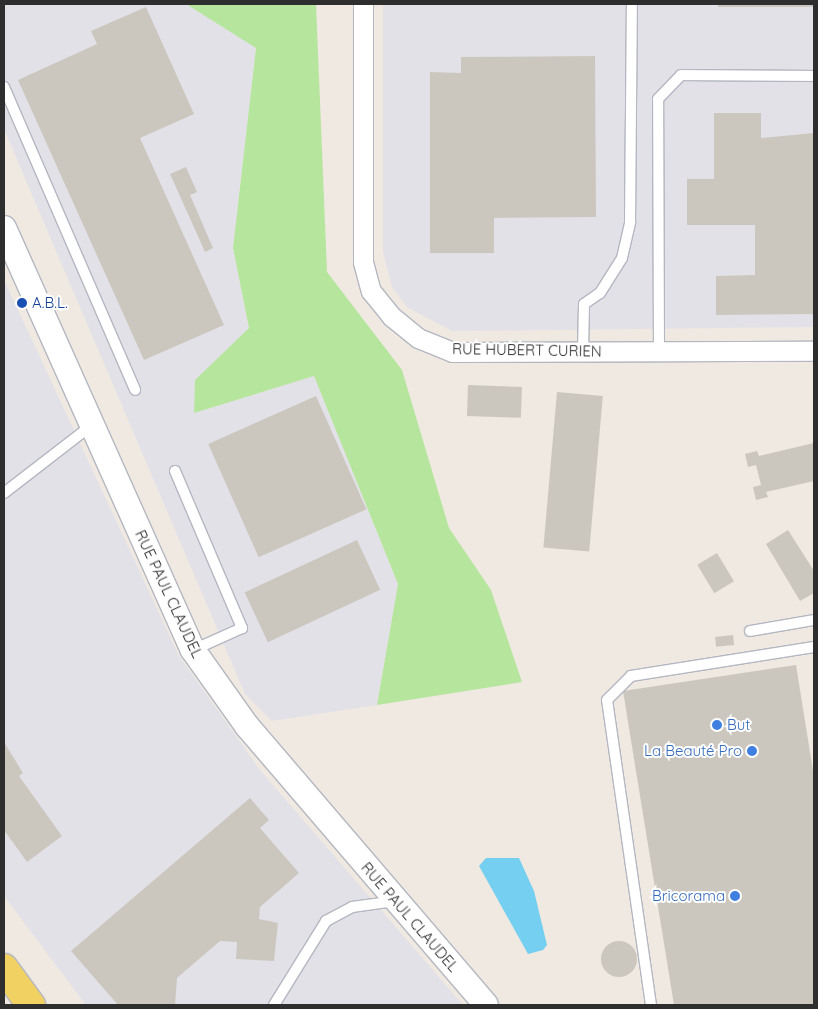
<!DOCTYPE html>
<html>
<head>
<meta charset="utf-8">
<style>
	body { margin:0 }
	#map { position:relative; width:818px; height:1009px; overflow:hidden; background:#efe9e1; font-family:Quicksand,sans-serif }
	div>[style] { position:absolute }
	.industrial>* { inset:0; background:#e3e1e8 }
	.green>* { inset:0; background:#b6e59e }
	.water>* { inset:0; background:#75cff0 }
	.building>* { inset:0; background:#cbc7bf; transform-origin:0 0 }
	.round { border-radius:50% }
	.roads { filter:drop-shadow(1px 0 #b4b7c1) drop-shadow(-1px 0 #b4b7c1) drop-shadow(0 1px #b4b7c1) drop-shadow(0 -1px #b4b7c1) }
	.service>* { height:10px; margin:-5px; padding:0 5px; transform-origin:5px; border-radius:5px; background:#fff }
	.minor>* { height:19px; margin:-9.5px; padding:0 9.5px; transform-origin:9.5px; border-radius:9.5px; background:#fff }
	.tertiary>* { height:24px; margin:-12px; padding:0 12px; transform-origin:12px; border-radius:12px; background:#fff }
	.primary>* { height:28px; margin:-14px; padding:0 14px; transform-origin:14px; border-radius:14px; background:#f2d163 }
	.dots>* { width:14px; height:14px; translate:-50% -50%; box-sizing:border-box; border:2px solid #fff; border-radius:50% }
	span { translate:-50% -50%; white-space:nowrap; text-align:center; line-height:1.15; -webkit-text-stroke:4px #fff; paint-order:stroke }
	.transit-label { font-size:15px; color:#164399 }
	.left { translate:0 -50%; text-align:left }
	.street-label { font-size:15px; color:#2e2e2e }
	.shop-label { font-size:15px; color:#366cbe }
	.right { translate:-100% -50%; text-align:right }
	.frame { position:absolute; inset:0; border:5px solid #2e2e2e; pointer-events:none }
</style>
</head>
<body>
<div id="map">
	<div class="industrial">
		<i style="clip-path:polygon(4px 4px,186px 4px,256px 47px,233px 248px,249px 329px,196px 380px,194px 413px,314px 376px,398px 584px,377px 705px,272px 721px,245px 694px,4px 129px)"></i>
		<i style="clip-path:polygon(383px 4px,814px 4px,814px 327px,452px 331px,407px 307px,392px 287px,383px 252px)"></i>
		<i style="clip-path:polygon(4px 280px,179px 656px,260px 770px,463px 1005px,86px 1005px,4px 896px)"></i>
	</div>
	<div class="green">
		<i style="clip-path:polygon(186px 4px,316px 4px,327px 272px,402px 370px,449px 528px,491px 590px,522px 682px,377px 705px,398px 584px,314px 376px,194px 413px,195px 380px,249px 328px,233px 248px,256px 48px)"></i>
	</div>
	<div class="water">
		<i style="clip-path:polygon(486px 858px,519px 858px,534px 891px,547px 945px,543px 950px,528px 954px,479px 866px)"></i>
	</div>
	<div class="building">
		<i style="left:718px;top:4px;width:96px;height:3px"></i>
		<i style="clip-path:polygon(146px 7px,194px 114px,140px 138px,224px 325px,144px 360px,18px 80px,97px 44px,91px 31px)"></i>
		<i style="clip-path:polygon(595px 56px,596px 217px,494px 218px,494px 253px,430px 253px,430px 72px,461px 73px,461px 57px)"></i>
		<i style="clip-path:polygon(714px 113px,761px 113px,761px 138px,814px 133px,814px 314px,716px 315px,716px 276px,755px 275px,755px 225px,687px 225px,687px 179px,714px 179px)"></i>
		<i style="clip-path:polygon(186px 167px,197px 192px,190px 195px,213px 248px,205px 252px,170px 174px)"></i>
		<i style="left:468px;top:385px;width:54px;height:31px;rotate:2deg"></i>
		<i style="left:557px;top:392px;width:46px;height:156px;rotate:5deg"></i>
		<i style="left:316px;top:396px;width:124px;height:118px;rotate:66deg"></i>
		<i style="clip-path:polygon(814px 443px,814px 481px,766px 492px,768px 497px,756px 500px,753px 487px,761px 485px,756px 465px,748px 467px,745px 454px,757px 451px,759px 456px)"></i>
		<i style="clip-path:polygon(788px 530px,814px 571px,814px 593px,800px 601px,766px 544px)"></i>
		<i style="left:357px;top:540px;width:55px;height:124px;rotate:65deg"></i>
		<i style="left:717px;top:553px;width:33px;height:23px;rotate:59deg"></i>
		<i style="left:733px;top:635px;width:10px;height:18px;rotate:84deg"></i>
		<i style="clip-path:polygon(796px 665px,814px 777px,814px 1005px,674px 1005px,623px 691px)"></i>
		<i style="clip-path:polygon(4px 742px,23px 773px,19px 776px,62px 836px,27px 862px,4px 830px)"></i>
		<i style="clip-path:polygon(250px 798px,269px 820px,260px 828px,299px 873px,260px 907px,259px 919px,278px 923px,274px 961px,236px 959px,237px 942px,220px 941px,177px 978px,175px 1005px,118px 1005px,71px 951px)"></i>
		<i class="round" style="left:601px;top:941px;width:36px;height:36px"></i>
	</div>
	<div class="roads">
		<div class="service">
			<i style="left:4px;top:87px;width:330px;rotate:66.6deg"></i>
			<i style="left:583px;top:352px;width:48px;rotate:-88.8deg"></i>
			<i style="left:584px;top:304px;width:19px;rotate:-35deg"></i>
			<i style="left:600px;top:293px;width:41px;rotate:-57.8deg"></i>
			<i style="left:622px;top:258px;width:37px;rotate:-77deg"></i>
			<i style="left:630px;top:222px;width:218px;rotate:-89.5deg"></i>
			<i style="left:659px;top:352px;width:253px;rotate:-90.2deg"></i>
			<i style="left:658px;top:99px;width:33px;rotate:-46deg"></i>
			<i style="left:681px;top:75px;width:133px;rotate:0.4deg"></i>
			<i style="left:175px;top:471px;width:171px;rotate:66.9deg"></i>
			<i style="left:242px;top:628px;width:54px;rotate:155.8deg"></i>
			<i style="left:4px;top:493px;width:111px;rotate:-37.7deg"></i>
			<i style="left:750px;top:631px;width:65px;rotate:-9.8deg"></i>
			<i style="left:274px;top:1005px;width:99px;rotate:-58.2deg"></i>
			<i style="left:326px;top:921px;width:30px;rotate:-28deg"></i>
			<i style="left:352px;top:907px;width:43px;rotate:-7.9deg"></i>
			<i style="left:651px;top:1005px;width:308px;rotate:-98.2deg"></i>
			<i style="left:607px;top:700px;width:34px;rotate:-45deg"></i>
			<i style="left:631px;top:676px;width:185px;rotate:-9deg"></i>
		</div>
		<div class="minor">
			<i style="left:363px;top:4px;width:258px;rotate:90deg"></i>
			<i style="left:363px;top:262px;width:30px;rotate:75deg"></i>
			<i style="left:371px;top:291px;width:32px;rotate:51deg"></i>
			<i style="left:391px;top:316px;width:35px;rotate:39deg"></i>
			<i style="left:418px;top:338px;width:37px;rotate:22deg"></i>
			<i style="left:452px;top:352px;width:362px;rotate:-0.2deg"></i>
		</div>
		<div class="tertiary">
			<i style="left:4px;top:228px;width:462px;rotate:65.9deg"></i>
			<i style="left:193px;top:650px;width:93px;rotate:54.6deg"></i>
			<i style="left:247px;top:726px;width:367px;rotate:49.4deg"></i>
		</div>
		<div class="primary">
			<i style="left:4px;top:968px;width:46px;rotate:53.9deg"></i>
		</div>
	</div>
	<div class="dots">
		<i style="left:22px;top:303px;background:#1a4fb4"></i>
		<i style="left:717px;top:725px;background:#3f7fe0"></i>
		<i style="left:752px;top:751px;background:#3f7fe0"></i>
		<i style="left:735px;top:896px;background:#3f7fe0"></i>
	</div>
	<div class="transit-label">
		<span class="left" style="left:32px;top:303px">A.B.L.</span>
	</div>
	<div class="street-label">
		<span style="left:527px;top:350px;rotate:1deg">RUE HUBERT CURIEN</span>
		<span style="left:169px;top:594px;rotate:65deg">RUE PAUL CLAUDEL</span>
		<span style="left:410px;top:917px;rotate:49deg">RUE PAUL CLAUDEL</span>
	</div>
	<div class="shop-label">
		<span class="left" style="left:727px;top:725px">But</span>
		<span class="right" style="left:742px;top:751px">La Beauté Pro</span>
		<span class="right" style="left:725px;top:896px">Bricorama</span>
	</div>
	<div class="frame"></div>
</div>
</body>
</html>
